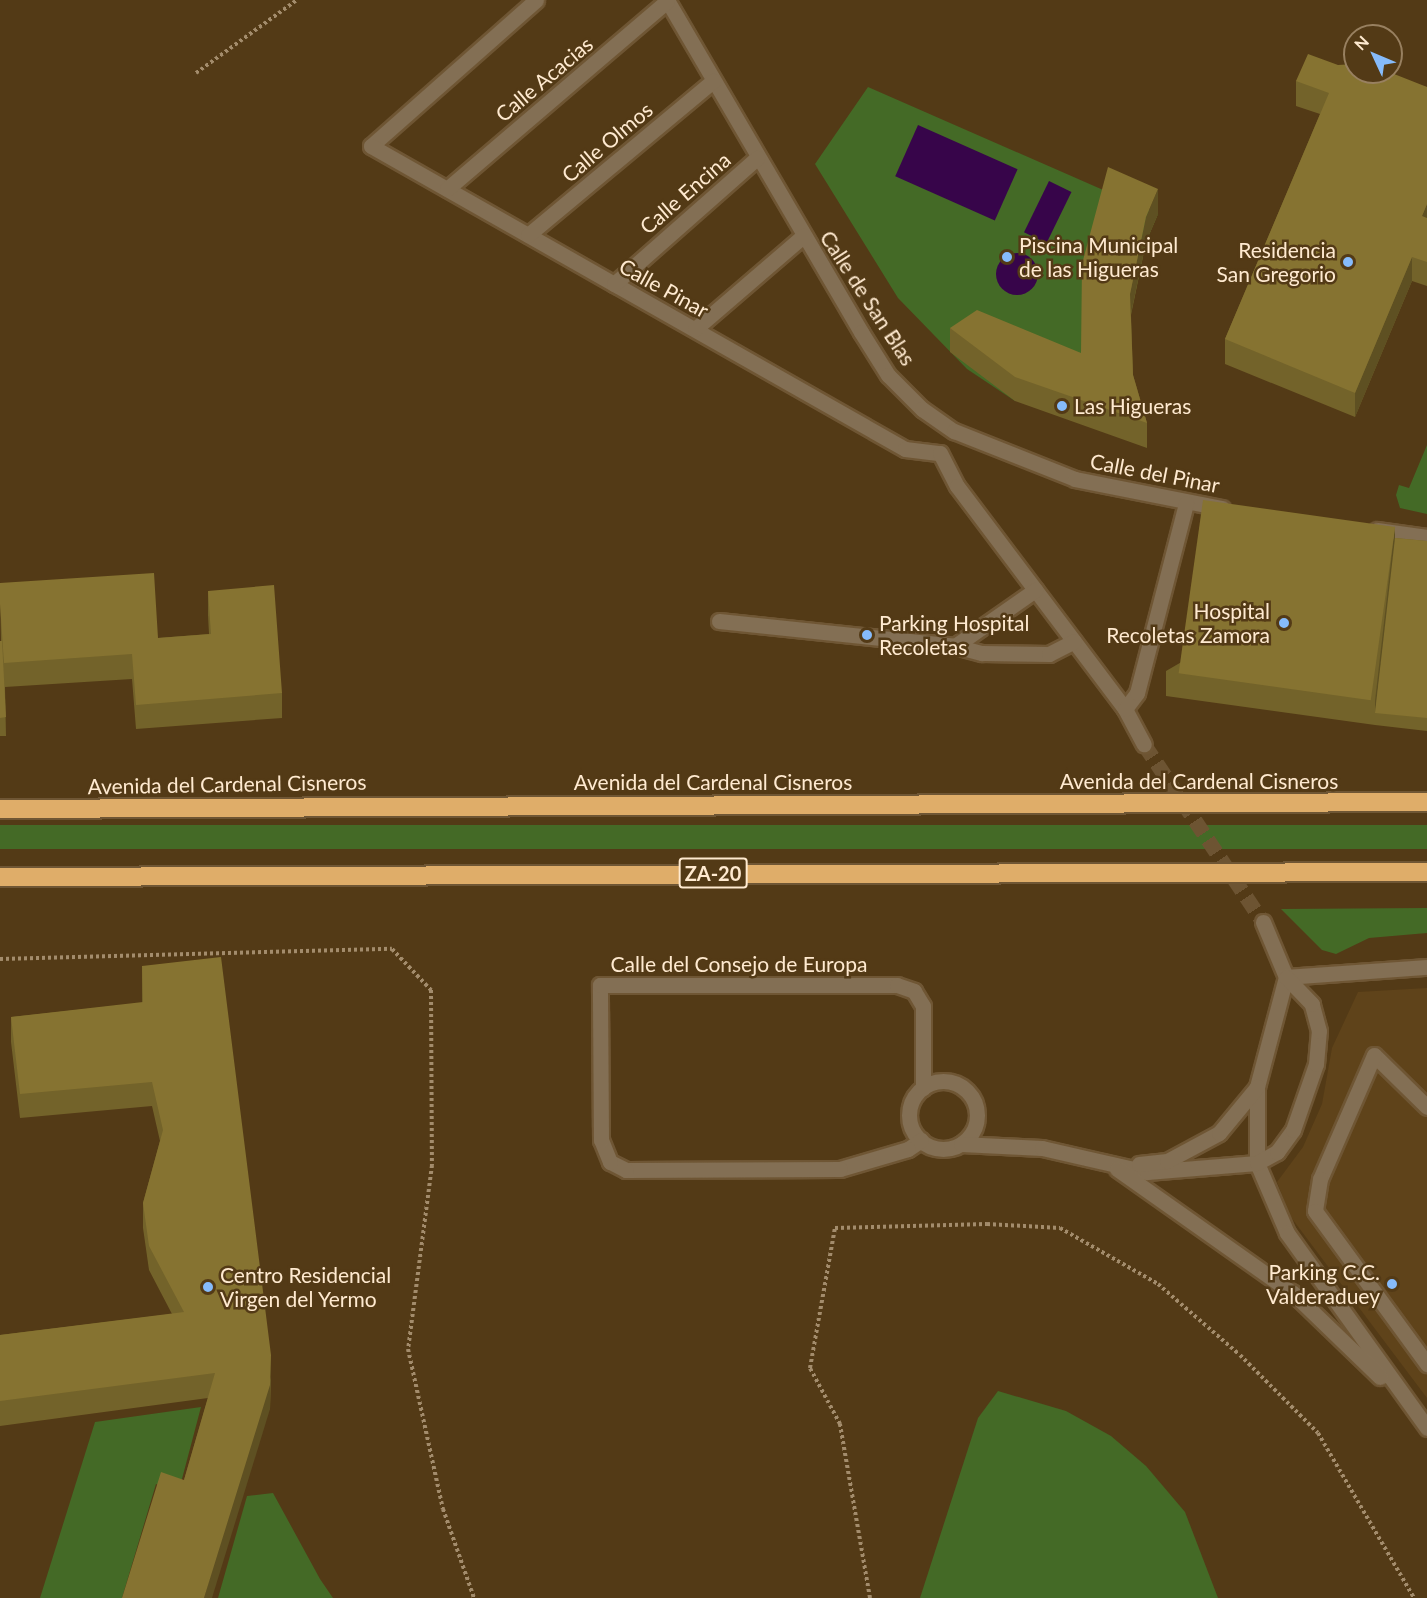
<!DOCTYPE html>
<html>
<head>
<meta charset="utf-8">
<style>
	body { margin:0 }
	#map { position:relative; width:1427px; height:1598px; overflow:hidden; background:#533a16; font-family:Lato,sans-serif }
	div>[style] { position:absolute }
	.built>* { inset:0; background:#5f431a }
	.green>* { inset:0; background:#446a26; transform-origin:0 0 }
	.water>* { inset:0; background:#37054a; transform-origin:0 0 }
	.round { border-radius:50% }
	.minor-tunnel>* { height:15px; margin-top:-7.5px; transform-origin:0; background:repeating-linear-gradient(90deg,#6d5432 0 15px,transparent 0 23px) }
	.path>* { height:4px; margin-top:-2px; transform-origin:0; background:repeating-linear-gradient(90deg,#a38c6c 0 3px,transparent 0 6px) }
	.roads { filter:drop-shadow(2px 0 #6f5634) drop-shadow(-2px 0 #6f5634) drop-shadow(0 2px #6f5634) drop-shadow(0 -2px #6f5634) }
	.minor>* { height:15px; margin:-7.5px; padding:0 7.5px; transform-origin:7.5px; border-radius:7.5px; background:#836f54 }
	.minor>.ring { margin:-7.5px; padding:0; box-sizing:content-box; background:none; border:15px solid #836f54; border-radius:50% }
	.highway>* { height:18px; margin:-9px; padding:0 9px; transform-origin:9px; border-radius:9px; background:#dfad69 }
	.wall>* { inset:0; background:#73632a }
	.shaded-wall>* { inset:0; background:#5e5022 }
	.building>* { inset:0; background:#867331; transform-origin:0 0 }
	.dots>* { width:16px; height:16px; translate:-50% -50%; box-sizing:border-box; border:3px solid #533a16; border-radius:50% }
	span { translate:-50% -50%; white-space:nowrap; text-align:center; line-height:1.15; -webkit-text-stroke:5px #533a16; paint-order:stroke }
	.shield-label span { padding:2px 4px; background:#533a16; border:2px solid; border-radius:4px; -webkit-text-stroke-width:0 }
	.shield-label { font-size:20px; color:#ffead0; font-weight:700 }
	.street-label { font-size:21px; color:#ffead0 }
	.poi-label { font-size:21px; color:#ffead0 }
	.left { translate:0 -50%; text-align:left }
	.right { translate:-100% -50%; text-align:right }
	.north { position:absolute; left:1343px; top:24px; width:60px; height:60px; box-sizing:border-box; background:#533a16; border:2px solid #988060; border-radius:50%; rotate:314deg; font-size:16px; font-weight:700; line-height:24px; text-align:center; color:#ffead0 }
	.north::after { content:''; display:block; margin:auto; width:21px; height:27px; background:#86bbfb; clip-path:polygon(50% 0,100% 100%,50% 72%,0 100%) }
</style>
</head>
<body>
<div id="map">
	<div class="built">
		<i style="clip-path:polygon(1427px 988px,1427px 1398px,1290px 1216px,1277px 1182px,1303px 1147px,1322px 1104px,1332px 1048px,1358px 992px)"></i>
	</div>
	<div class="green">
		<i style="clip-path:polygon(868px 87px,1158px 214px,1146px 242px,1130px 318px,1015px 401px,967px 369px,898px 298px,815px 164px)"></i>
		<i style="clip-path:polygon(1427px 445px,1427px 514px,1400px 508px,1396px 495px,1399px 485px,1409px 488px)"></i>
		<i style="left:1427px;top:825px;width:24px;height:1427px;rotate:90deg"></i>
		<i style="clip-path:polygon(1427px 908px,1427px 933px,1369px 938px,1336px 954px,1322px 950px,1281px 909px)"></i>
		<i style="clip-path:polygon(998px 1391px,1066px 1411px,1111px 1436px,1146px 1466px,1185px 1512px,1218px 1598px,920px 1598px,978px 1418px)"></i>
		<i style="clip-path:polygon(201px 1407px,178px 1494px,156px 1484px,122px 1598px,40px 1598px,95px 1422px)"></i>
		<i style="clip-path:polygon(273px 1493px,320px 1579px,333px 1598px,218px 1598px,247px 1496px)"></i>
	</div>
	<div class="water">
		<i style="left:918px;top:125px;width:109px;height:56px;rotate:24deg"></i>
		<i style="left:1049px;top:181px;width:25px;height:57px;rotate:26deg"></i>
		<i class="round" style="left:996px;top:253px;width:42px;height:42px"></i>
	</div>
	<div class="minor-tunnel">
		<i style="left:1144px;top:744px;width:214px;rotate:56.2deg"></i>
	</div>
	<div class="path">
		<i style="left:196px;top:73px;width:125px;rotate:-35.9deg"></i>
		<i style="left:0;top:959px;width:392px;rotate:-1.5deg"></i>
		<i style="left:392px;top:949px;width:57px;rotate:46.4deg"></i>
		<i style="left:431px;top:990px;width:175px;rotate:89.7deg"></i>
		<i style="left:432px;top:1165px;width:186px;rotate:97.4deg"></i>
		<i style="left:408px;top:1349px;width:164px;rotate:77.7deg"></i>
		<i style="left:443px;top:1509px;width:94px;rotate:70.8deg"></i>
		<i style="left:870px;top:1598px;width:177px;rotate:-99.8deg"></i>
		<i style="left:840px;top:1424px;width:64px;rotate:-118.2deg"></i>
		<i style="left:810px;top:1368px;width:142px;rotate:-79.9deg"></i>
		<i style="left:835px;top:1228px;width:152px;rotate:-1.5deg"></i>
		<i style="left:987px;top:1224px;width:73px;rotate:3.1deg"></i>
		<i style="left:1060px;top:1228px;width:113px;rotate:29.7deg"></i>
		<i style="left:1158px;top:1284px;width:108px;rotate:40.9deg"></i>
		<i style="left:1240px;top:1355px;width:110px;rotate:45deg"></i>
		<i style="left:1318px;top:1433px;width:191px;rotate:59.8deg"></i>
	</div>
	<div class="roads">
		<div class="minor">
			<i style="left:536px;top:0;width:220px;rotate:138.5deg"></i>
			<i style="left:371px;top:146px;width:614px;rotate:29.57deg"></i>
			<i style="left:905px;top:449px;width:35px;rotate:7deg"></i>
			<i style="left:667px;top:0;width:385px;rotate:59.7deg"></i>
			<i style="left:861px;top:332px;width:51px;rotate:57.9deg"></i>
			<i style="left:888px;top:375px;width:48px;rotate:45deg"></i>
			<i style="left:922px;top:409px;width:39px;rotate:35deg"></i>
			<i style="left:954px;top:431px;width:130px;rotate:21.6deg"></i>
			<i style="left:1075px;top:479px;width:150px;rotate:11.2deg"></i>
			<i style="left:447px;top:189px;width:289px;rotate:-40.5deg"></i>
			<i style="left:528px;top:235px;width:241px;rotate:-39.8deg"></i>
			<i style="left:614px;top:284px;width:191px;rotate:-41.4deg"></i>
			<i style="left:695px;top:329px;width:143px;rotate:-40.7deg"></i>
			<i style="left:940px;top:453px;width:37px;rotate:63deg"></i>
			<i style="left:957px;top:486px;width:279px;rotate:53deg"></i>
			<i style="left:1125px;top:709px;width:40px;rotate:62deg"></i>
			<i style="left:1377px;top:530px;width:50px;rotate:8deg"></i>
			<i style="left:719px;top:621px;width:237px;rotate:6deg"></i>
			<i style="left:955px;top:646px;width:28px;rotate:15deg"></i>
			<i style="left:982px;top:653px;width:67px;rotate:0.9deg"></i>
			<i style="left:1049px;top:654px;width:28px;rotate:-27deg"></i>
			<i style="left:955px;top:646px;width:98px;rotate:-35deg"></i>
			<i style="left:1125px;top:709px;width:20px;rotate:-53deg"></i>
			<i style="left:1137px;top:693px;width:196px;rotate:-75.5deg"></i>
			<i style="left:1263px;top:922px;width:60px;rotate:67.3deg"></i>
			<i style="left:1286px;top:977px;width:114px;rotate:104.8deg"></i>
			<i style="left:1257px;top:1087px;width:76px;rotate:90deg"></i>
			<i style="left:1257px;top:1163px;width:76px;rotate:66.8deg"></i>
			<i style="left:1287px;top:1233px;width:240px;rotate:54.3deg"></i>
			<i style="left:1286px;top:977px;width:141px;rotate:-4.1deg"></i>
			<i class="ring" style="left:909px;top:1081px;width:53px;height:53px"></i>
			<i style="left:1427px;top:1107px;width:74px;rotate:-135.5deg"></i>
			<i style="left:1374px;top:1055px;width:135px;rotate:113.5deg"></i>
			<i style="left:1320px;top:1179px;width:32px;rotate:99deg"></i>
			<i style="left:1315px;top:1211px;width:190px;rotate:53.8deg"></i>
			<i style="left:921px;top:1140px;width:16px;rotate:145deg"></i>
			<i style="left:908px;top:1149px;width:71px;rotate:163.6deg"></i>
			<i style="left:840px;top:1169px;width:214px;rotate:179.7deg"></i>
			<i style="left:626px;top:1170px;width:18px;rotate:-153deg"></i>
			<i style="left:610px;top:1162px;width:24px;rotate:-112deg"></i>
			<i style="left:601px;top:1140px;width:155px;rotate:-90.4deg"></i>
			<i style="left:600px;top:985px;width:297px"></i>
			<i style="left:897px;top:985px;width:18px;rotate:19deg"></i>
			<i style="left:914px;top:991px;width:17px;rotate:59deg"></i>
			<i style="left:923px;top:1006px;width:82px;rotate:90deg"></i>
			<i style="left:961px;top:1144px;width:81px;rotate:2.8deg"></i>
			<i style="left:1042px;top:1148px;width:108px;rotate:12.9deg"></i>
			<i style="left:1147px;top:1172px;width:110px;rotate:-4.7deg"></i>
			<i style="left:1257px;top:1163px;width:23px;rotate:-29deg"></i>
			<i style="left:1277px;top:1152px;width:27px;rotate:-54deg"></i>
			<i style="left:1293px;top:1130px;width:70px;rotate:-70.8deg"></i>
			<i style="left:1316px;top:1064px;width:33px;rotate:-85deg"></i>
			<i style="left:1319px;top:1031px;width:28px;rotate:-105deg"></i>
			<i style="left:1312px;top:1004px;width:37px;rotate:-134deg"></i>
			<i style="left:1139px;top:1164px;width:28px;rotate:-6deg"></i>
			<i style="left:1167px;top:1161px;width:59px;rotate:-28.3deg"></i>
			<i style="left:1219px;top:1133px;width:60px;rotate:-50.4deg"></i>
			<i style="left:1117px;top:1169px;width:215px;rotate:35.2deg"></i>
			<i style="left:1293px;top:1293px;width:121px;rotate:44deg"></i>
		</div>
		<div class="highway">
			<i style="left:0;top:809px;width:1427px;rotate:-0.28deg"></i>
			<i style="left:0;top:877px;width:1427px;rotate:-0.2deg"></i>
		</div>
	</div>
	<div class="wall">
		<i style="clip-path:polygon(1338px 65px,1427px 87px,1427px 286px,1412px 281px,1355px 417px,1225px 364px,1225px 339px,1320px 114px,1296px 106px,1296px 81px)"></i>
		<i style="clip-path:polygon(1158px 214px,1146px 242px,1131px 315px,1133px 375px,1147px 423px,1147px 448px,1015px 401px,950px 352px,950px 328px,1081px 353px)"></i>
		<i style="clip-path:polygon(1395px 538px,1427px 541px,1427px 731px,1375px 725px,1166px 696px,1166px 671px)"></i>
		<i style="clip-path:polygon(0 583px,158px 638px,209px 634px,208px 615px,208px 591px,282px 693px,282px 718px,136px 729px,132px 679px,5px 687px,6px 736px,0 736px,0 641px,1px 641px)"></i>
		<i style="clip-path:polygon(142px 966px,271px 1380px,270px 1409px,184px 1480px,208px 1398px,0 1426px,0 1335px,172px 1314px,149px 1270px,143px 1228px,143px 1203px,160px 1141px,152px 1106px,20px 1118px,11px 1042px,11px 1017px,142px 1003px)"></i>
	</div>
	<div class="shaded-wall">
		<i style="clip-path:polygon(1158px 189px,1158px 214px,1146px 242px,1130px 318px,1130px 294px,1146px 217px)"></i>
		<i style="clip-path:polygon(1427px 204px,1427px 228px,1422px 216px)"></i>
		<i style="clip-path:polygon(1412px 257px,1412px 281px,1355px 417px,1355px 393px)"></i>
		<i style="clip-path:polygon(1395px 526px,1395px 551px,1375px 713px,1375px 701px)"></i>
		<i style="clip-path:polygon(271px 1355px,270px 1409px,212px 1598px,204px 1598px)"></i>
	</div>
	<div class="building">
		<i style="clip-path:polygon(1308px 54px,1338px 65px,1355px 64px,1355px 72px,1389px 72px,1427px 87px,1427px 204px,1422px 216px,1427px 218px,1427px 262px,1412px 257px,1355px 393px,1225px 339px,1329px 93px,1296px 81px)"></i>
		<i style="clip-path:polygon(1108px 167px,1158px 189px,1146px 217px,1130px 294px,1133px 375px,1147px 423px,1015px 377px,950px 328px,977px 310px,1081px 353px,1082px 264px)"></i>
		<i style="left:1203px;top:500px;width:194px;height:175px;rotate:8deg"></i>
		<i style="clip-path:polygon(1395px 538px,1427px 541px,1427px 718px,1375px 713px)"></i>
		<i style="clip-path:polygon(154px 573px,158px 638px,211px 634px,208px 591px,274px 585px,282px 693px,136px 705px,132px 654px,4px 663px,0 604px,0 583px)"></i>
		<i style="clip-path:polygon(0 641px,2px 641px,6px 717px,0 718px)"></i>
		<i style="clip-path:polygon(221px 957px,271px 1355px,270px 1385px,204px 1598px,122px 1598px,161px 1472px,184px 1480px,215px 1373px,0 1401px,0 1335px,184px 1312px,149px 1246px,143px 1203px,163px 1130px,152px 1082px,20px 1094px,11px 1017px,143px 1002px,142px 966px)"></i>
	</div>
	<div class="dots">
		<i style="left:1007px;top:257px;background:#86bbfb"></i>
		<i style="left:1348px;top:262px;background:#86bbfb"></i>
		<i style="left:1062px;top:406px;background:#86bbfb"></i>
		<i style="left:1284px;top:623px;background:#86bbfb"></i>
		<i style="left:867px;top:635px;background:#86bbfb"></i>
		<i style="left:1392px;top:1284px;background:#86bbfb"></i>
		<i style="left:208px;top:1287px;background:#86bbfb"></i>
	</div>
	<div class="shield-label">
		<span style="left:713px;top:873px">ZA-20</span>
	</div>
	<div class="street-label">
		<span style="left:544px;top:79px;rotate:-40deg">Calle Acacias</span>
		<span style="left:607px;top:142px;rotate:-40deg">Calle Olmos</span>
		<span style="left:685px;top:193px;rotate:-41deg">Calle Encina</span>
		<span style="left:664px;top:288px;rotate:29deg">Calle Pinar</span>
		<span style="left:868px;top:298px;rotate:57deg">Calle de San Blas</span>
		<span style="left:1155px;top:473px;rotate:11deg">Calle del Pinar</span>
		<span style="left:1199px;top:781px">Avenida del Cardenal Cisneros</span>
		<span style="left:713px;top:782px">Avenida del Cardenal Cisneros</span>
		<span style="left:227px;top:784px;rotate:-1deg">Avenida del Cardenal Cisneros</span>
		<span style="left:739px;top:964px">Calle del Consejo de Europa</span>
	</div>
	<div class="poi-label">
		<span class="left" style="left:1019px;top:257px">Piscina Municipal<br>de las Higueras</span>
		<span class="right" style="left:1336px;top:262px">Residencia<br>San Gregorio</span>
		<span class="left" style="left:1074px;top:406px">Las Higueras</span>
		<span class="right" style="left:1270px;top:623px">Hospital<br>Recoletas Zamora</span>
		<span class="left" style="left:879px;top:635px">Parking Hospital<br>Recoletas</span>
		<span class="right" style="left:1380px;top:1284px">Parking C.C.<br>Valderaduey</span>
		<span class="left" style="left:220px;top:1287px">Centro Residencial<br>Virgen del Yermo</span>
	</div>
	<div class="north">N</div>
</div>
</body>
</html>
